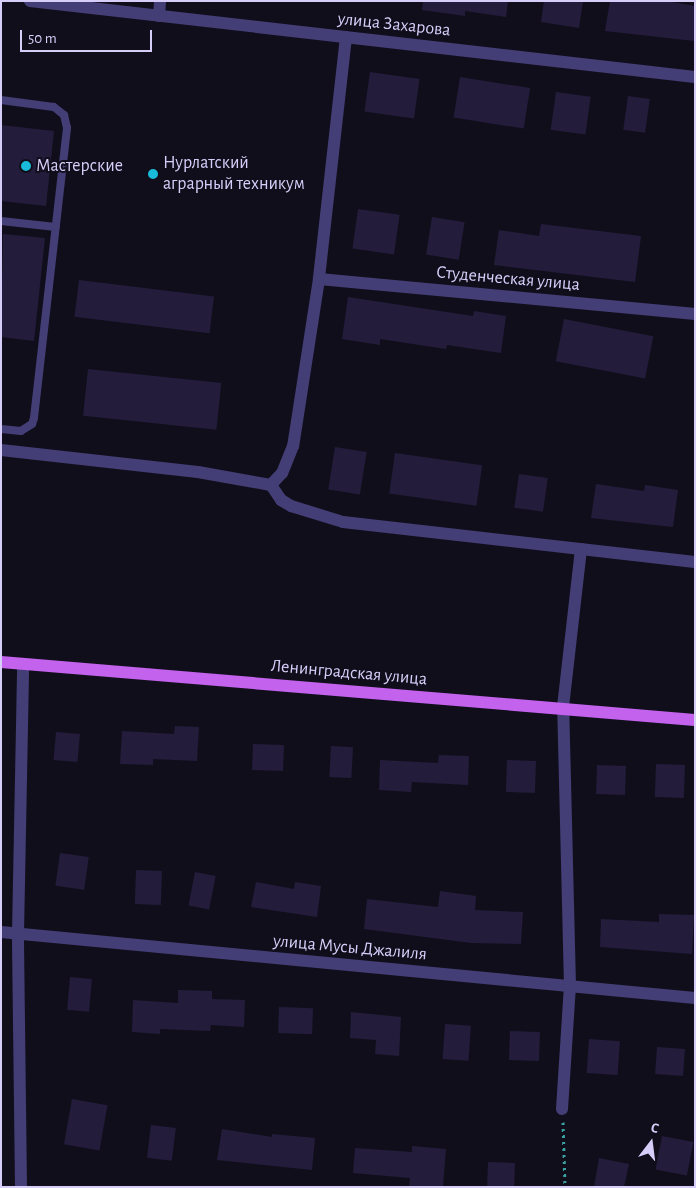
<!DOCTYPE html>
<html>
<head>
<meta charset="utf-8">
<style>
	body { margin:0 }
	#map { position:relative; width:696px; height:1188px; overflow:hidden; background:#110e1c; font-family:"Alegreya Sans",sans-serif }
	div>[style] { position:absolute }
	.building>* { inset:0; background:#241c3b; transform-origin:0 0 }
	.path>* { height:3px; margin-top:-1.5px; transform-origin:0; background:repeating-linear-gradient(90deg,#3aa1a1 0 2.5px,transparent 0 6.5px) }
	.lane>* { height:8px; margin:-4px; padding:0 4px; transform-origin:4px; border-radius:4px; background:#443e76 }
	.street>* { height:12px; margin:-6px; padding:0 6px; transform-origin:6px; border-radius:6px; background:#443e76 }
	.primary>* { height:12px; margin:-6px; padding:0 6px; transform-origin:6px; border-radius:6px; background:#c262ed }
	.dots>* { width:14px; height:14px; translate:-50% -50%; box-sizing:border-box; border:2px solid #110e1c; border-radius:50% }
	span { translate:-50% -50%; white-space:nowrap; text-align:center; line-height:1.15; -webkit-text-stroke:4px #110e1c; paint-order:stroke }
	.street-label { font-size:18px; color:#d6cef9 }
	.poi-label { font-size:18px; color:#d6cef9 }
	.left { translate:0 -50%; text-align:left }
	.frame { position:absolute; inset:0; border:2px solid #d6cef9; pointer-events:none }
	.north { position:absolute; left:626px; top:1118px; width:50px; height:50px; -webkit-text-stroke:4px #110e1c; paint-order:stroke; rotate:15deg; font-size:14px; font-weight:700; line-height:20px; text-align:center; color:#d6cef9 }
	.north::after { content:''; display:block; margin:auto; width:18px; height:22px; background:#d6cef9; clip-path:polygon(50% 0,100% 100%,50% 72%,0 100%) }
	.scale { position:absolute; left:20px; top:30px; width:132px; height:22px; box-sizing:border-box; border:2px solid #d6cef9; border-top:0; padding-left:6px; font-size:15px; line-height:18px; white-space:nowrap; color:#d6cef9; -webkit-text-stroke:4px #110e1c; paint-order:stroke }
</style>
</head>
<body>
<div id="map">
	<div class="building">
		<i style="clip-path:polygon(423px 1px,508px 1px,506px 17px,465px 11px,465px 16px,422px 10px)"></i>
		<i style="clip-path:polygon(544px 1px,583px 1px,579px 28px,541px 22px)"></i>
		<i style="clip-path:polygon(610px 1px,666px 1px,695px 6px,694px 41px,605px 31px)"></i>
		<i style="left:370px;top:72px;width:50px;height:40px;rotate:8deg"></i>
		<i style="left:460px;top:77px;width:71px;height:41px;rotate:9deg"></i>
		<i style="left:556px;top:92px;width:35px;height:38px;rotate:8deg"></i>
		<i style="left:628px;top:96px;width:22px;height:34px;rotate:8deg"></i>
		<i style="clip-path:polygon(1px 125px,54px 131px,46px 206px,1px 201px)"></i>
		<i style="left:358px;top:209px;width:42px;height:40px;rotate:8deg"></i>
		<i style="left:432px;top:217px;width:33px;height:38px;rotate:9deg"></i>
		<i style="clip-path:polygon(541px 224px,641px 236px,635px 282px,494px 265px,499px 230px,539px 236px)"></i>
		<i style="clip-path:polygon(3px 234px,45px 238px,34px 341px,1px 337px)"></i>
		<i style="left:79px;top:280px;width:136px;height:37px;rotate:7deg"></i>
		<i style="clip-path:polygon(348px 297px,473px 316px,474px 311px,506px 316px,501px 353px,447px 345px,446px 349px,380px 339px,380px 345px,342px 339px)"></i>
		<i style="left:564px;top:319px;width:91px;height:43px;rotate:11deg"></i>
		<i style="left:88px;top:369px;width:134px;height:47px;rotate:6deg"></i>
		<i style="left:335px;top:447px;width:32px;height:43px;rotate:9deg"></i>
		<i style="left:395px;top:453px;width:88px;height:41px;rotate:8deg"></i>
		<i style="left:519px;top:474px;width:29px;height:34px;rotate:8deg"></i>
		<i style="clip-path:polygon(596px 484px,644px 491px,645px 485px,678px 490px,673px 527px,591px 518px)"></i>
		<i style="clip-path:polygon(175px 726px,199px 727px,197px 761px,153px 759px,153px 765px,120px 764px,122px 731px,174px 734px)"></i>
		<i style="left:56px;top:732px;width:24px;height:28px;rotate:5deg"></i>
		<i style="left:253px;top:744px;width:31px;height:26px;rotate:2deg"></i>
		<i style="left:331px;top:746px;width:22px;height:31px;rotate:3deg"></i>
		<i style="clip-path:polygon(439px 755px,469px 756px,468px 785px,412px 782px,411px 792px,379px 790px,380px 760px,438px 763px)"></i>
		<i style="left:507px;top:760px;width:29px;height:32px;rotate:2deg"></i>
		<i style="left:656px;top:764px;width:29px;height:33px;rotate:2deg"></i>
		<i style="left:597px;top:765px;width:29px;height:29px;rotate:2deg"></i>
		<i style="left:60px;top:853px;width:29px;height:33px;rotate:8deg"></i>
		<i style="left:136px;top:870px;width:26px;height:34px;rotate:2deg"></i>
		<i style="left:195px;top:872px;width:21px;height:34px;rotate:11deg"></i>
		<i style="clip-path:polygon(256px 882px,294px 889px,295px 882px,321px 886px,317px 917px,251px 907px)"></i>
		<i style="clip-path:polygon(440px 891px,476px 896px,475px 910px,523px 912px,521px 944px,471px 943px,364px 929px,367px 899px,438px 907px)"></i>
		<i style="clip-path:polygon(659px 914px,694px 915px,692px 954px,600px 947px,601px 919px,659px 922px)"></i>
		<i style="left:70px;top:977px;width:22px;height:33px;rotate:5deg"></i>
		<i style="clip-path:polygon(178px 990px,212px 991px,212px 999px,245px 1000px,244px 1027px,211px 1025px,210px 1031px,160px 1029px,160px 1034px,132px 1032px,133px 1000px,178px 1003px)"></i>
		<i style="left:279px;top:1007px;width:34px;height:26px;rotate:2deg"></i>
		<i style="clip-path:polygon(351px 1012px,401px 1017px,399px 1056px,375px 1054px,376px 1040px,350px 1038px)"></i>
		<i style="left:445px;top:1024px;width:26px;height:35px;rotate:4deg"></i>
		<i style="left:510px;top:1031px;width:30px;height:29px;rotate:2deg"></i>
		<i style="left:589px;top:1039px;width:31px;height:34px;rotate:4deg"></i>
		<i style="left:657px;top:1047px;width:28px;height:27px;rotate:4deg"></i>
		<i style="left:72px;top:1099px;width:36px;height:46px;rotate:10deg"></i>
		<i style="left:151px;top:1125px;width:25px;height:33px;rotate:7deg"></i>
		<i style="clip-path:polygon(222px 1129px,272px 1137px,272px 1134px,315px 1138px,312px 1170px,217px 1160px)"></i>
		<i style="left:662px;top:1136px;width:32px;height:34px;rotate:11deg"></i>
		<i style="clip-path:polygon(412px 1146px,446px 1149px,443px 1187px,409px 1187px,410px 1178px,353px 1173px,355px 1148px,412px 1152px)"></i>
		<i style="clip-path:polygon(599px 1158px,629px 1164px,624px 1187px,594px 1187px)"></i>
		<i style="left:488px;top:1162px;width:27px;height:25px;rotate:2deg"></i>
	</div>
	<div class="path">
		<i style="left:563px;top:1122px;width:65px;rotate:88.2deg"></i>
	</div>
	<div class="lane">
		<i style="left:1px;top:100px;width:53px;rotate:7.5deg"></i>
		<i style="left:54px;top:107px;width:13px;rotate:39deg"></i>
		<i style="left:64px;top:115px;width:13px;rotate:77deg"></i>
		<i style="left:67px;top:128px;width:292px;rotate:96.5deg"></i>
		<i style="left:34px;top:418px;width:6px;rotate:108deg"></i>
		<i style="left:32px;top:424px;width:13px;rotate:148deg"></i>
		<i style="left:21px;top:431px;width:20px;rotate:-174deg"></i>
		<i style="left:1px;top:221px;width:55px;rotate:6.2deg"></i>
	</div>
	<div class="street">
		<i style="left:30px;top:1px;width:669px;rotate:6.52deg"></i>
		<i style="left:159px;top:16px;width:15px;rotate:-86deg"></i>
		<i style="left:346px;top:37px;width:244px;rotate:96.4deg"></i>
		<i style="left:319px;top:279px;width:169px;rotate:98.8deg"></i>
		<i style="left:293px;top:446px;width:29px;rotate:112deg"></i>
		<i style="left:282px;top:473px;width:16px;rotate:133deg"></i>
		<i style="left:271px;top:485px;width:18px;rotate:56deg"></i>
		<i style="left:281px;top:500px;width:12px;rotate:31deg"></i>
		<i style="left:291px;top:506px;width:54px;rotate:17.1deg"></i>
		<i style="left:343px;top:522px;width:354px;rotate:6.5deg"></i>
		<i style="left:319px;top:279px;width:378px;rotate:5.3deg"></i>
		<i style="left:1px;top:450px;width:198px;rotate:6.4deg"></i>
		<i style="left:198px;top:472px;width:74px;rotate:10.1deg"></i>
		<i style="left:1px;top:932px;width:697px;rotate:5.43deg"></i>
		<i style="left:562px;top:1109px;width:123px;rotate:-86.3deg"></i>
		<i style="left:570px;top:986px;width:279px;rotate:-91.4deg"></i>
		<i style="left:563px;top:707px;width:159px;rotate:-83.5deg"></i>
		<i style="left:21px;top:1187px;width:253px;rotate:-90.7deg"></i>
		<i style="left:18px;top:934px;width:270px;rotate:-88.9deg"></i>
	</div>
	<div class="primary">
		<i style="left:1px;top:662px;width:696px;rotate:4.78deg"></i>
	</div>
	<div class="dots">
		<i style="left:26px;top:166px;background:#19bada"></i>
		<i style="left:153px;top:174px;background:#19bada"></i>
	</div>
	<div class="street-label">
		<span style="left:394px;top:25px;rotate:6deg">улица Захарова</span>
		<span style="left:508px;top:279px;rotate:5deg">Студенческая улица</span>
		<span style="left:349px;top:673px;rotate:5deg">Ленинградская улица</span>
		<span style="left:350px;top:948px;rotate:5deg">улица Мусы Джалиля</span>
	</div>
	<div class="poi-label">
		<span class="left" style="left:163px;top:174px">Нурлатский<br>аграрный техникум</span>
		<span class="left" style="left:36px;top:166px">Мастерские</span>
	</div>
	<div class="frame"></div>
	<div class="north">С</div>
	<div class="scale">50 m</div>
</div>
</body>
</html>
